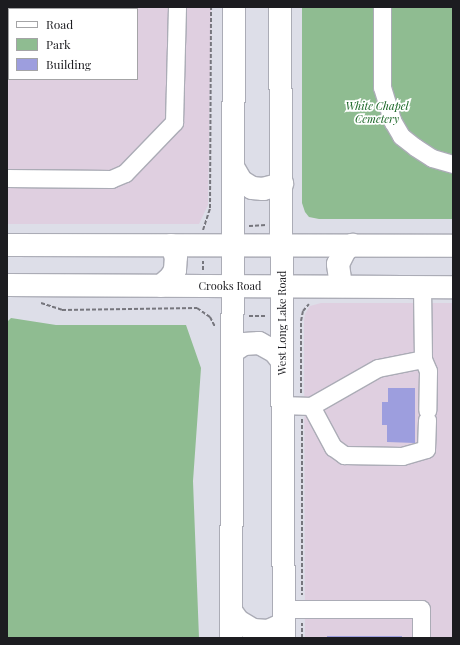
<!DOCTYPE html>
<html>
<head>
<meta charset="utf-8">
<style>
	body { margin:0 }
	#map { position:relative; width:460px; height:645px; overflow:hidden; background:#dddee8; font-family:"Playfair Display",serif }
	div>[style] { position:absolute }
	.commercial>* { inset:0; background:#dfcfe0 }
	.green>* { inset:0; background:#8fbc91 }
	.building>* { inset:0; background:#9d9ede; transform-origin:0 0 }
	.path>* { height:2px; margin-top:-1px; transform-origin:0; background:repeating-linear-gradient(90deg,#76767d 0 4px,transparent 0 6px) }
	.roads { filter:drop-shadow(1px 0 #abacb6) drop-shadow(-1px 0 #abacb6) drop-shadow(0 1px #abacb6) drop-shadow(0 -1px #abacb6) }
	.minor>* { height:17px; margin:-8.5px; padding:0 8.5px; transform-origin:8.5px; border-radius:8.5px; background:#fff }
	.major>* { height:22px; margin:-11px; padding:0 11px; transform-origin:11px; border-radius:11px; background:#fff }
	span { translate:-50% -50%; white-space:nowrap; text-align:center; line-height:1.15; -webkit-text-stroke:3.5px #fff; paint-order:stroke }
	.park-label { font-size:11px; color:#196525; font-style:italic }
	.street-label { font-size:11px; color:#1c1c20 }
	.frame { position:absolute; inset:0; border:8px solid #1c1c20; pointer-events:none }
	.legend { position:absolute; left:8px; top:8px; width:130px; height:72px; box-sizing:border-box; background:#fff; border:1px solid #a4a4a6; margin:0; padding:5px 7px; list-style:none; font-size:12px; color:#1c1c20 }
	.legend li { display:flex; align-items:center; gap:8px; height:20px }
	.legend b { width:20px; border:1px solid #a4a4a6 }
</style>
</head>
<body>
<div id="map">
	<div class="commercial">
		<i style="clip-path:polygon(evenodd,7px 7px,211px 7px,208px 205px,199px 224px,7px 224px,7px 7px,9px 9px,137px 9px,137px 79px,9px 79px,9px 9px)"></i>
		<i style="clip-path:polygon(321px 303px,453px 303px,453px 638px,305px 638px,304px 321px,305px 314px,310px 306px)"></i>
	</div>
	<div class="green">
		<i style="clip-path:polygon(302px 7px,453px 7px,453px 219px,319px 219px,309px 217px,305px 212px,302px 203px)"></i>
		<i style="clip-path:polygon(11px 318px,56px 325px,186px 325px,201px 368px,193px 481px,199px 638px,7px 638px,7px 322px)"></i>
	</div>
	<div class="building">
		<i style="clip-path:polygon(388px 388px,415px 388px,415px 443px,387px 442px,387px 425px,382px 425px,382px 402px,388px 402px)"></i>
		<i style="left:327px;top:636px;width:75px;height:2px"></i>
	</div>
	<div class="path">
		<i style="left:249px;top:226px;width:17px;rotate:-3deg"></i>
		<i style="left:203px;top:230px;width:23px;rotate:-72deg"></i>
		<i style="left:210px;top:208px;width:201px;rotate:-89.7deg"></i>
		<i style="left:203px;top:270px;width:9px;rotate:-90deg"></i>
		<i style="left:41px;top:303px;width:22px;rotate:18deg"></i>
		<i style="left:62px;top:310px;width:135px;rotate:-0.8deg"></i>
		<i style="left:197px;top:308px;width:16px;rotate:35deg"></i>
		<i style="left:210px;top:317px;width:11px;rotate:63deg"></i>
		<i style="left:249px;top:316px;width:17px"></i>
		<i style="left:301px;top:393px;width:72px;rotate:-90deg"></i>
		<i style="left:301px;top:321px;width:10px;rotate:-79deg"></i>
		<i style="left:303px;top:311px;width:9px;rotate:-49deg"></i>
		<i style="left:302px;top:419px;width:176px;rotate:90deg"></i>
		<i style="left:302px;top:638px;width:15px;rotate:-90deg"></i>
	</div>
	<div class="roads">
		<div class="minor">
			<i style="left:382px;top:7px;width:80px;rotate:90deg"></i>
			<i style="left:382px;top:87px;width:37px;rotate:73deg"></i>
			<i style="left:393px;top:122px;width:16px;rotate:60deg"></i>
			<i style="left:401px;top:136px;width:18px;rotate:38deg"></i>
			<i style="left:415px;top:147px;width:20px;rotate:33deg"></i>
			<i style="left:432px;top:158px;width:22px;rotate:16deg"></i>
			<i style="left:7px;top:19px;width:3px;rotate:-45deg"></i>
			<i style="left:7px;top:178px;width:104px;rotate:0.6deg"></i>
			<i style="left:111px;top:179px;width:15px;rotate:-23deg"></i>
			<i style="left:125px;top:173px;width:71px;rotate:-46.1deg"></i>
			<i style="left:174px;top:122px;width:115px;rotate:-88.5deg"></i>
			<i style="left:422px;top:287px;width:72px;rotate:89.2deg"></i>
			<i style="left:423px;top:359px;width:13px;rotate:67deg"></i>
			<i style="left:428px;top:371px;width:39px;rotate:91deg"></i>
			<i style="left:282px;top:405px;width:29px;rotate:2deg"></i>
			<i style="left:311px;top:406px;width:77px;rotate:-29.6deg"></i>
			<i style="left:378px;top:368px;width:46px;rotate:-11.3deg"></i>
			<i style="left:311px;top:406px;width:47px;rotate:61.8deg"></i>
			<i style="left:333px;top:447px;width:14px;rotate:36deg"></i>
			<i style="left:344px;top:455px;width:58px;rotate:1deg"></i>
			<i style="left:402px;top:456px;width:25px;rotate:-16deg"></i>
			<i style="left:426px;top:449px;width:29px;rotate:-88deg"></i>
			<i style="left:284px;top:609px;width:137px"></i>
			<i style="left:421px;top:609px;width:29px;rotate:90deg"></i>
		</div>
		<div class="major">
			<i style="left:280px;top:7px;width:631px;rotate:89.64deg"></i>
			<i style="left:233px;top:167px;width:16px;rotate:60deg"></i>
			<i style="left:241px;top:181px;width:13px;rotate:32deg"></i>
			<i style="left:252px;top:188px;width:11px;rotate:5deg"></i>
			<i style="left:263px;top:189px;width:20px;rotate:-15deg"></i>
			<i style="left:7px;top:245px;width:446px;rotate:0.1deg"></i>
			<i style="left:7px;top:285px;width:446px;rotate:0.3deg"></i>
			<i style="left:161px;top:286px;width:13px;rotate:-42deg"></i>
			<i style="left:171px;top:277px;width:8px;rotate:-60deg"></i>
			<i style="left:175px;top:270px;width:13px;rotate:-86deg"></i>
			<i style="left:176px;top:257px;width:13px;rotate:-113deg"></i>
			<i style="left:341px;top:286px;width:22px;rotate:-98deg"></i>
			<i style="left:338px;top:264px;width:16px;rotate:-63deg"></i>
			<i style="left:345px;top:250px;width:9px;rotate:-36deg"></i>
			<i style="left:232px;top:352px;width:14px;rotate:-34deg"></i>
			<i style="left:244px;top:344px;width:15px;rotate:-4deg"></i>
			<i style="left:259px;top:343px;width:18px;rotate:29deg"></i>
			<i style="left:275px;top:352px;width:11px;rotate:52deg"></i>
			<i style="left:231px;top:611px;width:12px;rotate:55deg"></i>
			<i style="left:238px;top:621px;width:17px;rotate:31deg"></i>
			<i style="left:253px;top:630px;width:15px;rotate:4deg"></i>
			<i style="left:268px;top:631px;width:17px;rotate:-24deg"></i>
			<i style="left:231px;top:638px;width:631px;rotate:-89.73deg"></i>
		</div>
	</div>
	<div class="park-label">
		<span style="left:377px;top:113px">White Chapel<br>Cemetery</span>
	</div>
	<div class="street-label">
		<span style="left:230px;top:286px">Crooks Road</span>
		<span style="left:282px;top:323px;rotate:-90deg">West Long Lake Road</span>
	</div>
	<div class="frame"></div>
	<ul class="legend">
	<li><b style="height:5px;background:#fff"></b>Road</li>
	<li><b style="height:11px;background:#8fbc91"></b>Park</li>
	<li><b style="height:11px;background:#9d9ede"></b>Building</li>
	</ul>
</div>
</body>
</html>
